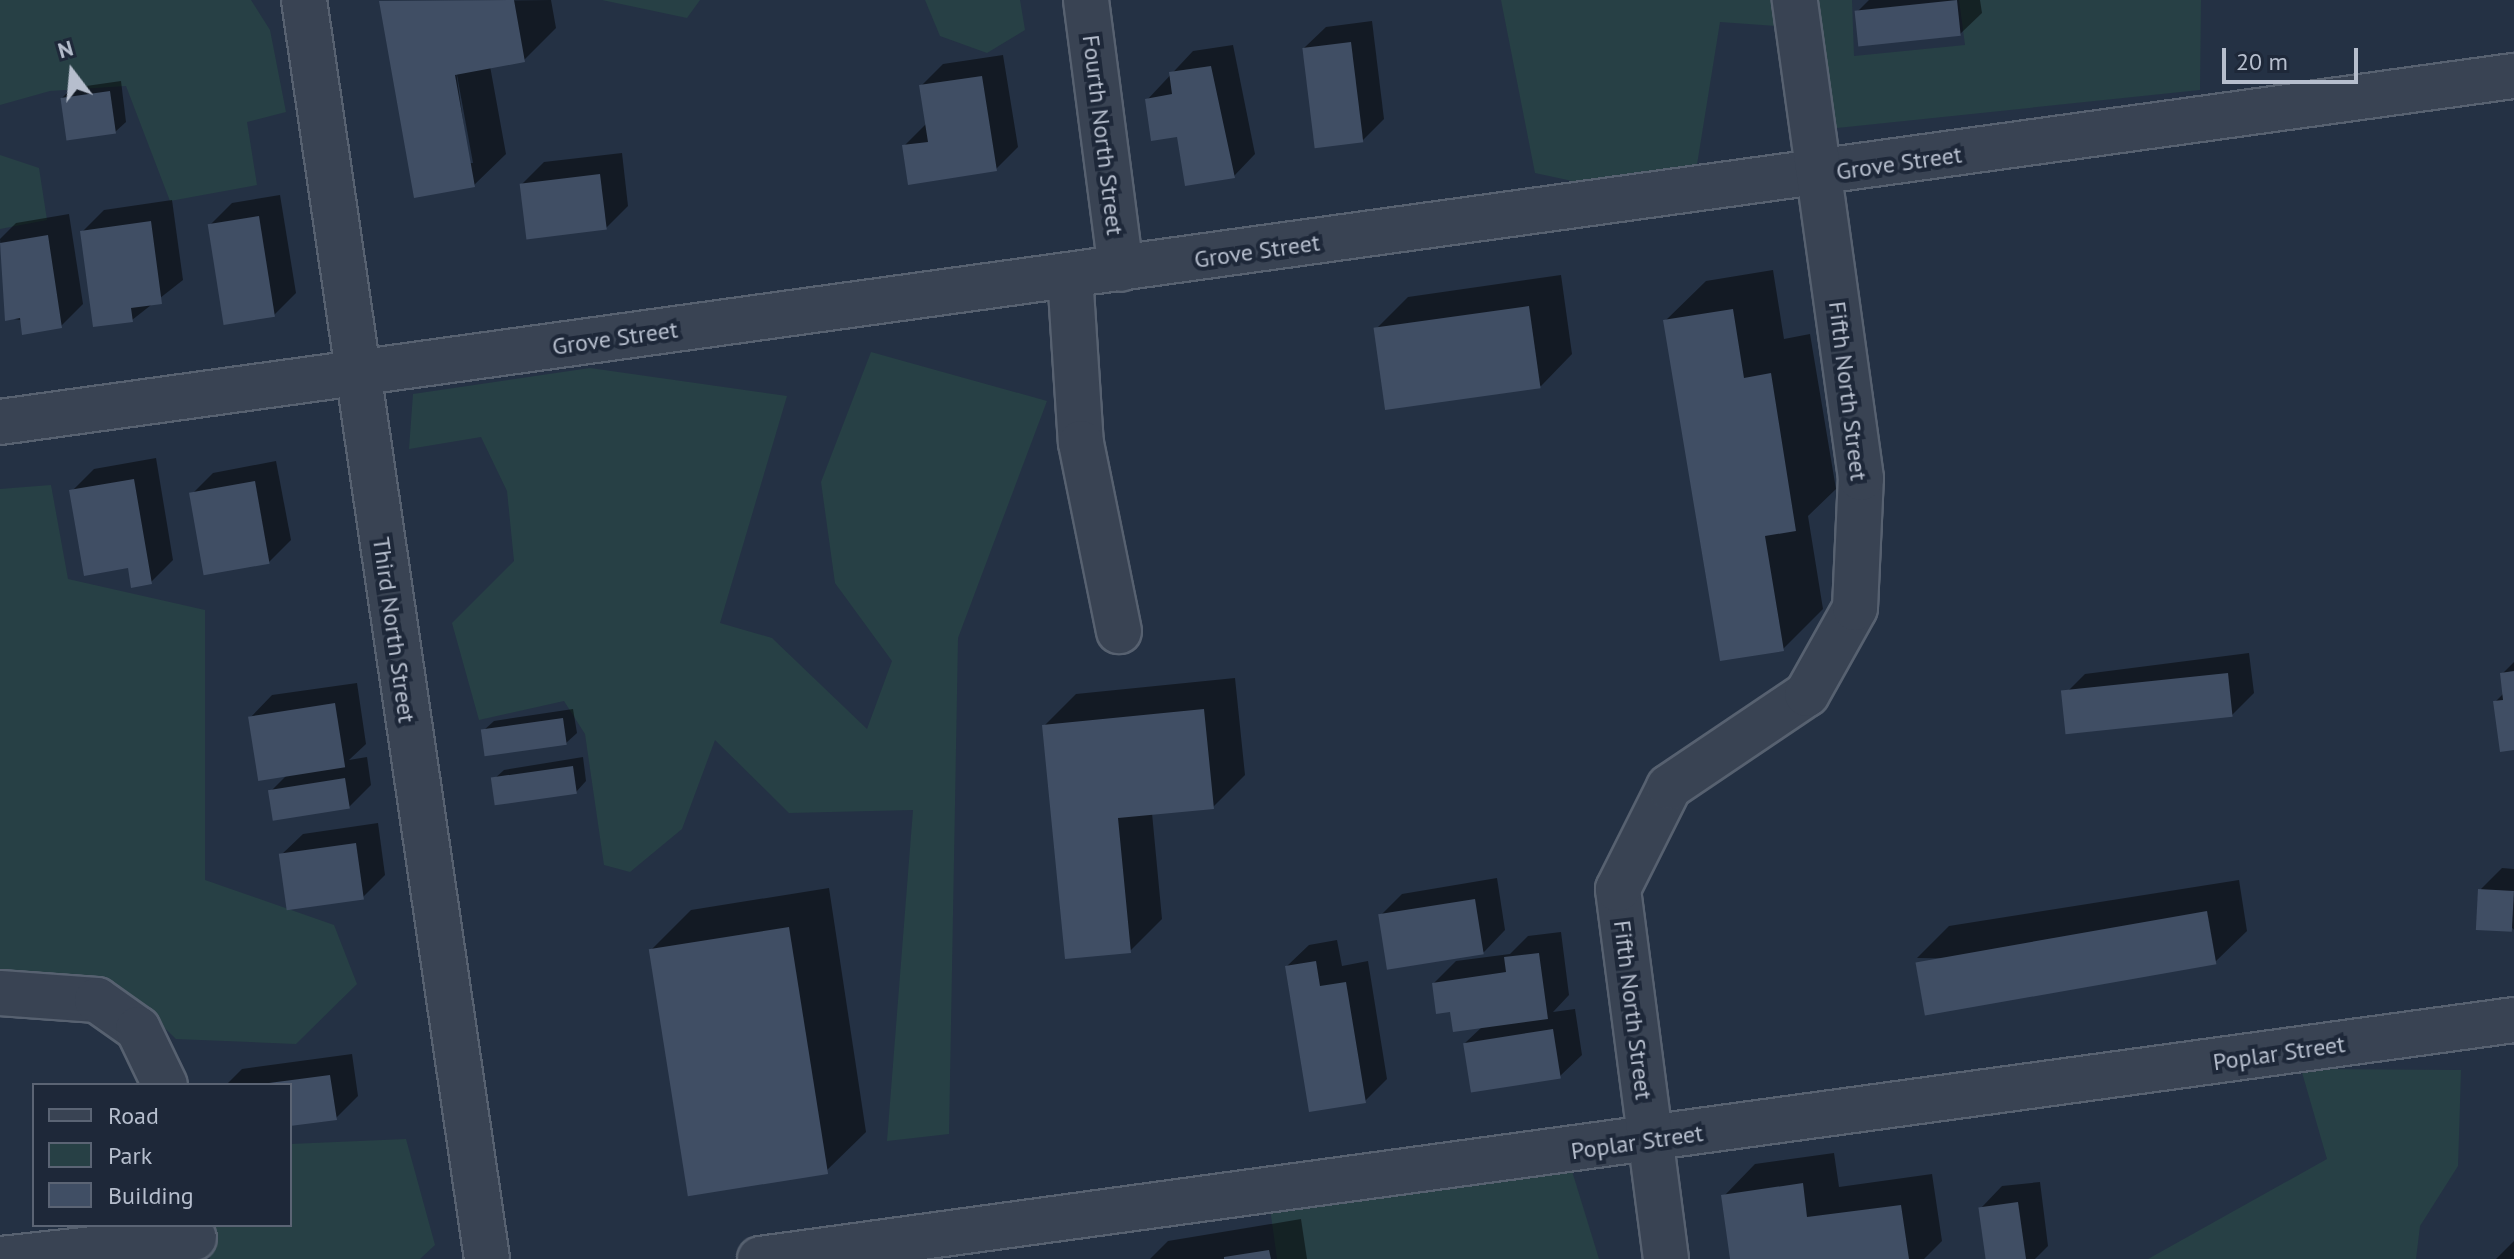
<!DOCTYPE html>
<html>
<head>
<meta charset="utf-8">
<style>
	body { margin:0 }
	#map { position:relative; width:2514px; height:1259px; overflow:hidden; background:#243144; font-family:"PT Sans",sans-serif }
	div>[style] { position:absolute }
	.green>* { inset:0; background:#274045 }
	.shadow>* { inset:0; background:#0007 }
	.building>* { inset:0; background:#404e64; transform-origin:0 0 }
	.roads { filter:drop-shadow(2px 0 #576170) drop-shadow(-2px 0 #576170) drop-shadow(0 2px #576170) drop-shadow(0 -2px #576170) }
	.minor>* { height:44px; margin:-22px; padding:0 22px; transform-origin:22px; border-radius:22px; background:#394353 }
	span { translate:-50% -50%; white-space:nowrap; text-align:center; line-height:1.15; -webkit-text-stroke:8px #1e2839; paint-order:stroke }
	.street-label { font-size:24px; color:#b6becd }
	.legend { position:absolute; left:32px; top:1083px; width:260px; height:144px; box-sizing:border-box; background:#1e2839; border:2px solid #5b6474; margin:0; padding:10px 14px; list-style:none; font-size:24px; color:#b6becd }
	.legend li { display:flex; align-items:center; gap:16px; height:40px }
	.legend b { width:40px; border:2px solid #5b6474 }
	.north { position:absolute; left:32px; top:32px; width:80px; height:80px; -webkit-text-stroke:6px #1e2839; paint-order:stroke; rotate:344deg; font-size:22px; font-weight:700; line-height:32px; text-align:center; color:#b6becd }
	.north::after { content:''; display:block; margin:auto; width:28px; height:36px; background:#b6becd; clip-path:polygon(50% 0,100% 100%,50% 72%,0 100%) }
	.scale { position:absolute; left:2222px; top:48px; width:136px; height:36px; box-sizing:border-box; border:4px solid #b6becd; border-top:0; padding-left:10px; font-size:24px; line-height:28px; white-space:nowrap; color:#b6becd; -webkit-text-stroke:6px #1e2839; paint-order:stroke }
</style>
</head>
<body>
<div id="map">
	<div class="green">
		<i style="clip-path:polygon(0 0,251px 0,270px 30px,286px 112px,247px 122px,257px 185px,170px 201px,126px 86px,50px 91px,0 105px)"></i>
		<i style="clip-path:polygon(602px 0,700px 0,687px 18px)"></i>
		<i style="clip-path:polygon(925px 0,1020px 0,1025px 30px,987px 53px,940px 36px)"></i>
		<i style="clip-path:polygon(1501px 0,1777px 0,1776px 26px,1720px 22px,1695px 177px,1619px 191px,1535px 173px)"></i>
		<i style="clip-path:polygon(1807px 0,1852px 0,1854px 56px,1965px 45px,1959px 0,2201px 0,2200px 90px,1837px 128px,1792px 79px)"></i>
		<i style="clip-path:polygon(0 155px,39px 168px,47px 220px,0 229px)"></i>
		<i style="clip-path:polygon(871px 352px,1047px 401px,958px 638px,949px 1134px,887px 1141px,913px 810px,789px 813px,715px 740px,682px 829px,630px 872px,604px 865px,585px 734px,564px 701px,479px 720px,452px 623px,514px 561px,507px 491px,481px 437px,409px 449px,413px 394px,590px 368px,787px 396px,720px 623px,772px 638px,867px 729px,892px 661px,835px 583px,821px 482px)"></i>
		<i style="clip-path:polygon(51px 485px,68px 579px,205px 610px,205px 880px,334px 925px,357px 984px,296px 1044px,176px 1039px,140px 1004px,0 978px,0 489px)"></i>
		<i style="clip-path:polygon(2301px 1069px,2461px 1070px,2458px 1166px,2420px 1226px,2416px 1259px,2148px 1259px,2327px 1159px)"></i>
		<i style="clip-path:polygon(406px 1139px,435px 1245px,420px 1259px,210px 1259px,207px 1225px,290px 1225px,290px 1144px)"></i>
		<i style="clip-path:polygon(1568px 1158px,1599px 1259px,1277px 1259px,1269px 1201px)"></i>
	</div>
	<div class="shadow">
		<i style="clip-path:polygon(evenodd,551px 0,556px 28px,524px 60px,490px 66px,506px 154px,474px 185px,381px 2px,551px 0,455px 64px,473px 163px,469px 163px,455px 64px)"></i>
		<i style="clip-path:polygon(1869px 0,1980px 0,1982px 13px,1960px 34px,1857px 12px)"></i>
		<i style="clip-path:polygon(1372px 21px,1384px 119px,1362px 141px,1304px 48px,1326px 27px)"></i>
		<i style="clip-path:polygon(1233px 45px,1255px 154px,1234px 176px,1147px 100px,1193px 51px)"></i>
		<i style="clip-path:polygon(1003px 55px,1018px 147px,996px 169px,904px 146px,926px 124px,921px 86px,943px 64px)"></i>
		<i style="clip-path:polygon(121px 81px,126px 122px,115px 132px,62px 98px,72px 88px)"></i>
		<i style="clip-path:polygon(622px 153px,628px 206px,606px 228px,522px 184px,544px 162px)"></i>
		<i style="clip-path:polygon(280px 195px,296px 293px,274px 315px,210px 225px,232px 203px)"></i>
		<i style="clip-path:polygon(172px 200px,183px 280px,132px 320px,82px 232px,104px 210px)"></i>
		<i style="clip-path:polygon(69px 214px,83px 304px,61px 326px,7px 318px,0 239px,16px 223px)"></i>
		<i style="clip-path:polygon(1773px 270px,1784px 339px,1810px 334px,1836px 489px,1808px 516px,1823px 609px,1783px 649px,1665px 321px,1706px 281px)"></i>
		<i style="clip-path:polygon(1561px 275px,1572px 354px,1541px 386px,1376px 329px,1408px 297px)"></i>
		<i style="clip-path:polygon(156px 458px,173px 560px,151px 582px,130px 566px,72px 491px,94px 469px)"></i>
		<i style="clip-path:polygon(276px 461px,291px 540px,269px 562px,191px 495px,213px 473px)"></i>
		<i style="clip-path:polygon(2249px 653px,2254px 693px,2232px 715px,2063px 696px,2085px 674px)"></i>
		<i style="clip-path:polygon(2514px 662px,2514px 748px,2495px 702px,2504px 693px,2502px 674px)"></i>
		<i style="clip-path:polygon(1235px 678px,1245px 775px,1213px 807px,1152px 813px,1162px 919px,1130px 951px,1044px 726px,1076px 694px)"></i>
		<i style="clip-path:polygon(357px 683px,366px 744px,349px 760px,367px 757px,371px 785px,349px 807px,270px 792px,288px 774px,251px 717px,272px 695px)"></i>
		<i style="clip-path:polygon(573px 709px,577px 733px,566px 743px,483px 731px,494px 721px)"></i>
		<i style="clip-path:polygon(583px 757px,586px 781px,576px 792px,493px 780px,504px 770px)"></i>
		<i style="clip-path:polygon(378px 823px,385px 875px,363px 897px,281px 855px,303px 834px)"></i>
		<i style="clip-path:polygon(2502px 868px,2514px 869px,2514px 930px,2480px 890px)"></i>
		<i style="clip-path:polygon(1497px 878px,1505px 930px,1484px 952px,1380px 916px,1402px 894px)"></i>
		<i style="clip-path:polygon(2239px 880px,2247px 931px,2215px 962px,1917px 958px,1949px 926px)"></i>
		<i style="clip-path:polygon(829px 888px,866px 1132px,825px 1172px,651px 950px,691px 910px)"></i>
		<i style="clip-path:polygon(1561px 932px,1569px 995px,1553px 1012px,1575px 1009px,1582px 1055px,1560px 1076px,1465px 1043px,1483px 1026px,1452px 1010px,1434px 983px,1456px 961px,1510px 954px,1528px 936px)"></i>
		<i style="clip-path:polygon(1337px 940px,1342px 966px,1368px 961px,1387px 1079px,1365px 1101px,1287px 966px,1309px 945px)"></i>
		<i style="clip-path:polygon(352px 1054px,358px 1096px,336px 1118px,290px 1124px,290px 1085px,226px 1085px,242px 1069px)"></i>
		<i style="clip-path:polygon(1834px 1153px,1839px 1187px,1932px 1174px,1942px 1241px,1924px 1259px,1732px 1259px,1724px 1196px,1755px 1164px)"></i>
		<i style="clip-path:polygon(2040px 1182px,2048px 1246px,2035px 1259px,1988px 1259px,1981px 1208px,2002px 1186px)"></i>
		<i style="clip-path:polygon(1301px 1219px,1307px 1259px,1150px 1259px,1168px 1241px)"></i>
		<i style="clip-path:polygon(2514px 1241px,2514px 1259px,2496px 1259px)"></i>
	</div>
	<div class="building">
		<i style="clip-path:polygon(514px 0,525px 62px,455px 75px,475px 187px,414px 198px,379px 1px)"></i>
		<i style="left:1957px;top:0;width:36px;height:103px;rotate:84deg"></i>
		<i style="left:1351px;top:42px;width:101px;height:49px;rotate:83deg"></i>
		<i style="clip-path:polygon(1211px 66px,1235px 178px,1185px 186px,1177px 137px,1151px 141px,1145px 99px,1172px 94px,1169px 72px)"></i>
		<i style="clip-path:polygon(982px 76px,997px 171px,908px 185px,902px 145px,928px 142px,919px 85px)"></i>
		<i style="left:110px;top:91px;width:43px;height:50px;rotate:82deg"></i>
		<i style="left:600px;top:174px;width:56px;height:81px;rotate:83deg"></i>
		<i style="left:259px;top:216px;width:102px;height:52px;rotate:81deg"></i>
		<i style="clip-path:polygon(151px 221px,162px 304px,131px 308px,133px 322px,93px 327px,80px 231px)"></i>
		<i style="clip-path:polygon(48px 235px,62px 328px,22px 335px,20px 318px,5px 321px,0 243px)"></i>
		<i style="left:1529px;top:306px;width:83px;height:157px;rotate:82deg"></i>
		<i style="clip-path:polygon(1733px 309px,1744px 378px,1771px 373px,1796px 531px,1765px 536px,1784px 651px,1720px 661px,1663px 320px)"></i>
		<i style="clip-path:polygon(134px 479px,152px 584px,131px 588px,128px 568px,84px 576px,69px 490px)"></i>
		<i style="left:255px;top:481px;width:84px;height:67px;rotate:80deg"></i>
		<i style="clip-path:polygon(2514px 671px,2514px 750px,2500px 752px,2493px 701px,2503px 700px,2500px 673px)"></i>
		<i style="left:2228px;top:673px;width:44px;height:168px;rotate:84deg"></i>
		<i style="left:335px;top:703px;width:65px;height:88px;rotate:81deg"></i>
		<i style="clip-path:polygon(1204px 709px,1214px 809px,1118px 818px,1131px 953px,1065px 959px,1042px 725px)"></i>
		<i style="left:563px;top:718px;width:27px;height:83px;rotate:82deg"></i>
		<i style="left:573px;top:766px;width:28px;height:83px;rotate:82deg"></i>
		<i style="left:345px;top:778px;width:31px;height:78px;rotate:81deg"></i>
		<i style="left:356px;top:843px;width:57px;height:78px;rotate:82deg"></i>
		<i style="left:2478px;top:889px;width:36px;height:41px;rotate:3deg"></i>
		<i style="left:1475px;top:899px;width:56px;height:98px;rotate:81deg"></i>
		<i style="left:2207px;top:911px;width:54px;height:296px;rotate:80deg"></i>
		<i style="left:789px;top:927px;width:250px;height:142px;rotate:81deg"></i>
		<i style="clip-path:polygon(1539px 953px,1548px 1019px,1453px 1032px,1450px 1012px,1436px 1014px,1432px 983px,1506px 972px,1504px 957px)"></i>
		<i style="clip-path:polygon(1316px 961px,1320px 986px,1346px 982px,1366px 1103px,1309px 1112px,1285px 966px)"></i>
		<i style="left:1553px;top:1029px;width:50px;height:91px;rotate:81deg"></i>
		<i style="clip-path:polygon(330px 1075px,337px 1120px,290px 1126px,290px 1085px,269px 1083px)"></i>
		<i style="clip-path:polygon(1803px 1183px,1807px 1217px,1901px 1205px,1909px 1259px,1730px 1259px,1721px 1195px)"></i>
		<i style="left:2018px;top:1202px;width:58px;height:40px;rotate:82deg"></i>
		<i style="clip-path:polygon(1269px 1250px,1271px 1259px,1224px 1259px,1224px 1257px)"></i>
	</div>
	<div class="roads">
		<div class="minor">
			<i style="left:304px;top:0;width:1272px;rotate:81.73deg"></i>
			<i style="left:1086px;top:0;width:271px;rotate:82.6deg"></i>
			<i style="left:1070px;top:275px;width:168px;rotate:86.3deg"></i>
			<i style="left:1081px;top:443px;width:192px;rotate:78.6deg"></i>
			<i style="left:0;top:422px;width:2538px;rotate:-7.84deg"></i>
			<i style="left:0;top:993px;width:97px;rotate:4.1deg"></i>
			<i style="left:97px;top:1000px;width:50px;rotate:35.3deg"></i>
			<i style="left:138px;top:1029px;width:62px;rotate:64.3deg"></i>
			<i style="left:1px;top:1259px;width:194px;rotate:-6.2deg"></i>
			<i style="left:760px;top:1259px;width:1770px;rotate:-7.76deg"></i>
			<i style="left:1666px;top:1259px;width:373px;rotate:-97.4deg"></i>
			<i style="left:1618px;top:889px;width:114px;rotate:-63.4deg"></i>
			<i style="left:1669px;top:787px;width:166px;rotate:-34deg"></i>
			<i style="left:1807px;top:694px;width:98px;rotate:-60.8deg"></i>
			<i style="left:1855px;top:608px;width:130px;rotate:-87.4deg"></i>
			<i style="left:1861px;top:478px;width:483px;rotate:-97.9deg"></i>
		</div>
	</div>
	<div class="street-label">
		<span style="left:1103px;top:135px;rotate:83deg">Fourth North Street</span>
		<span style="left:1899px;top:163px;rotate:-8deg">Grove Street</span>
		<span style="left:1257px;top:251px;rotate:-8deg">Grove Street</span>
		<span style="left:615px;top:338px;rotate:-8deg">Grove Street</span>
		<span style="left:1848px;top:391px;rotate:83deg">Fifth North Street</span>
		<span style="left:394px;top:630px;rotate:82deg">Third North Street</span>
		<span style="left:1633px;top:1010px;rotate:83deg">Fifth North Street</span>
		<span style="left:2279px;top:1053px;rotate:-8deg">Poplar Street</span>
		<span style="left:1637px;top:1142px;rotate:-8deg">Poplar Street</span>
	</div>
	<ul class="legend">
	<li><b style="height:10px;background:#394353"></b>Road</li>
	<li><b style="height:22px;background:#274045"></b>Park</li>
	<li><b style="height:22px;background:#404e64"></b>Building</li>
	</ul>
	<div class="north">N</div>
	<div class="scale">20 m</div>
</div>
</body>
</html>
